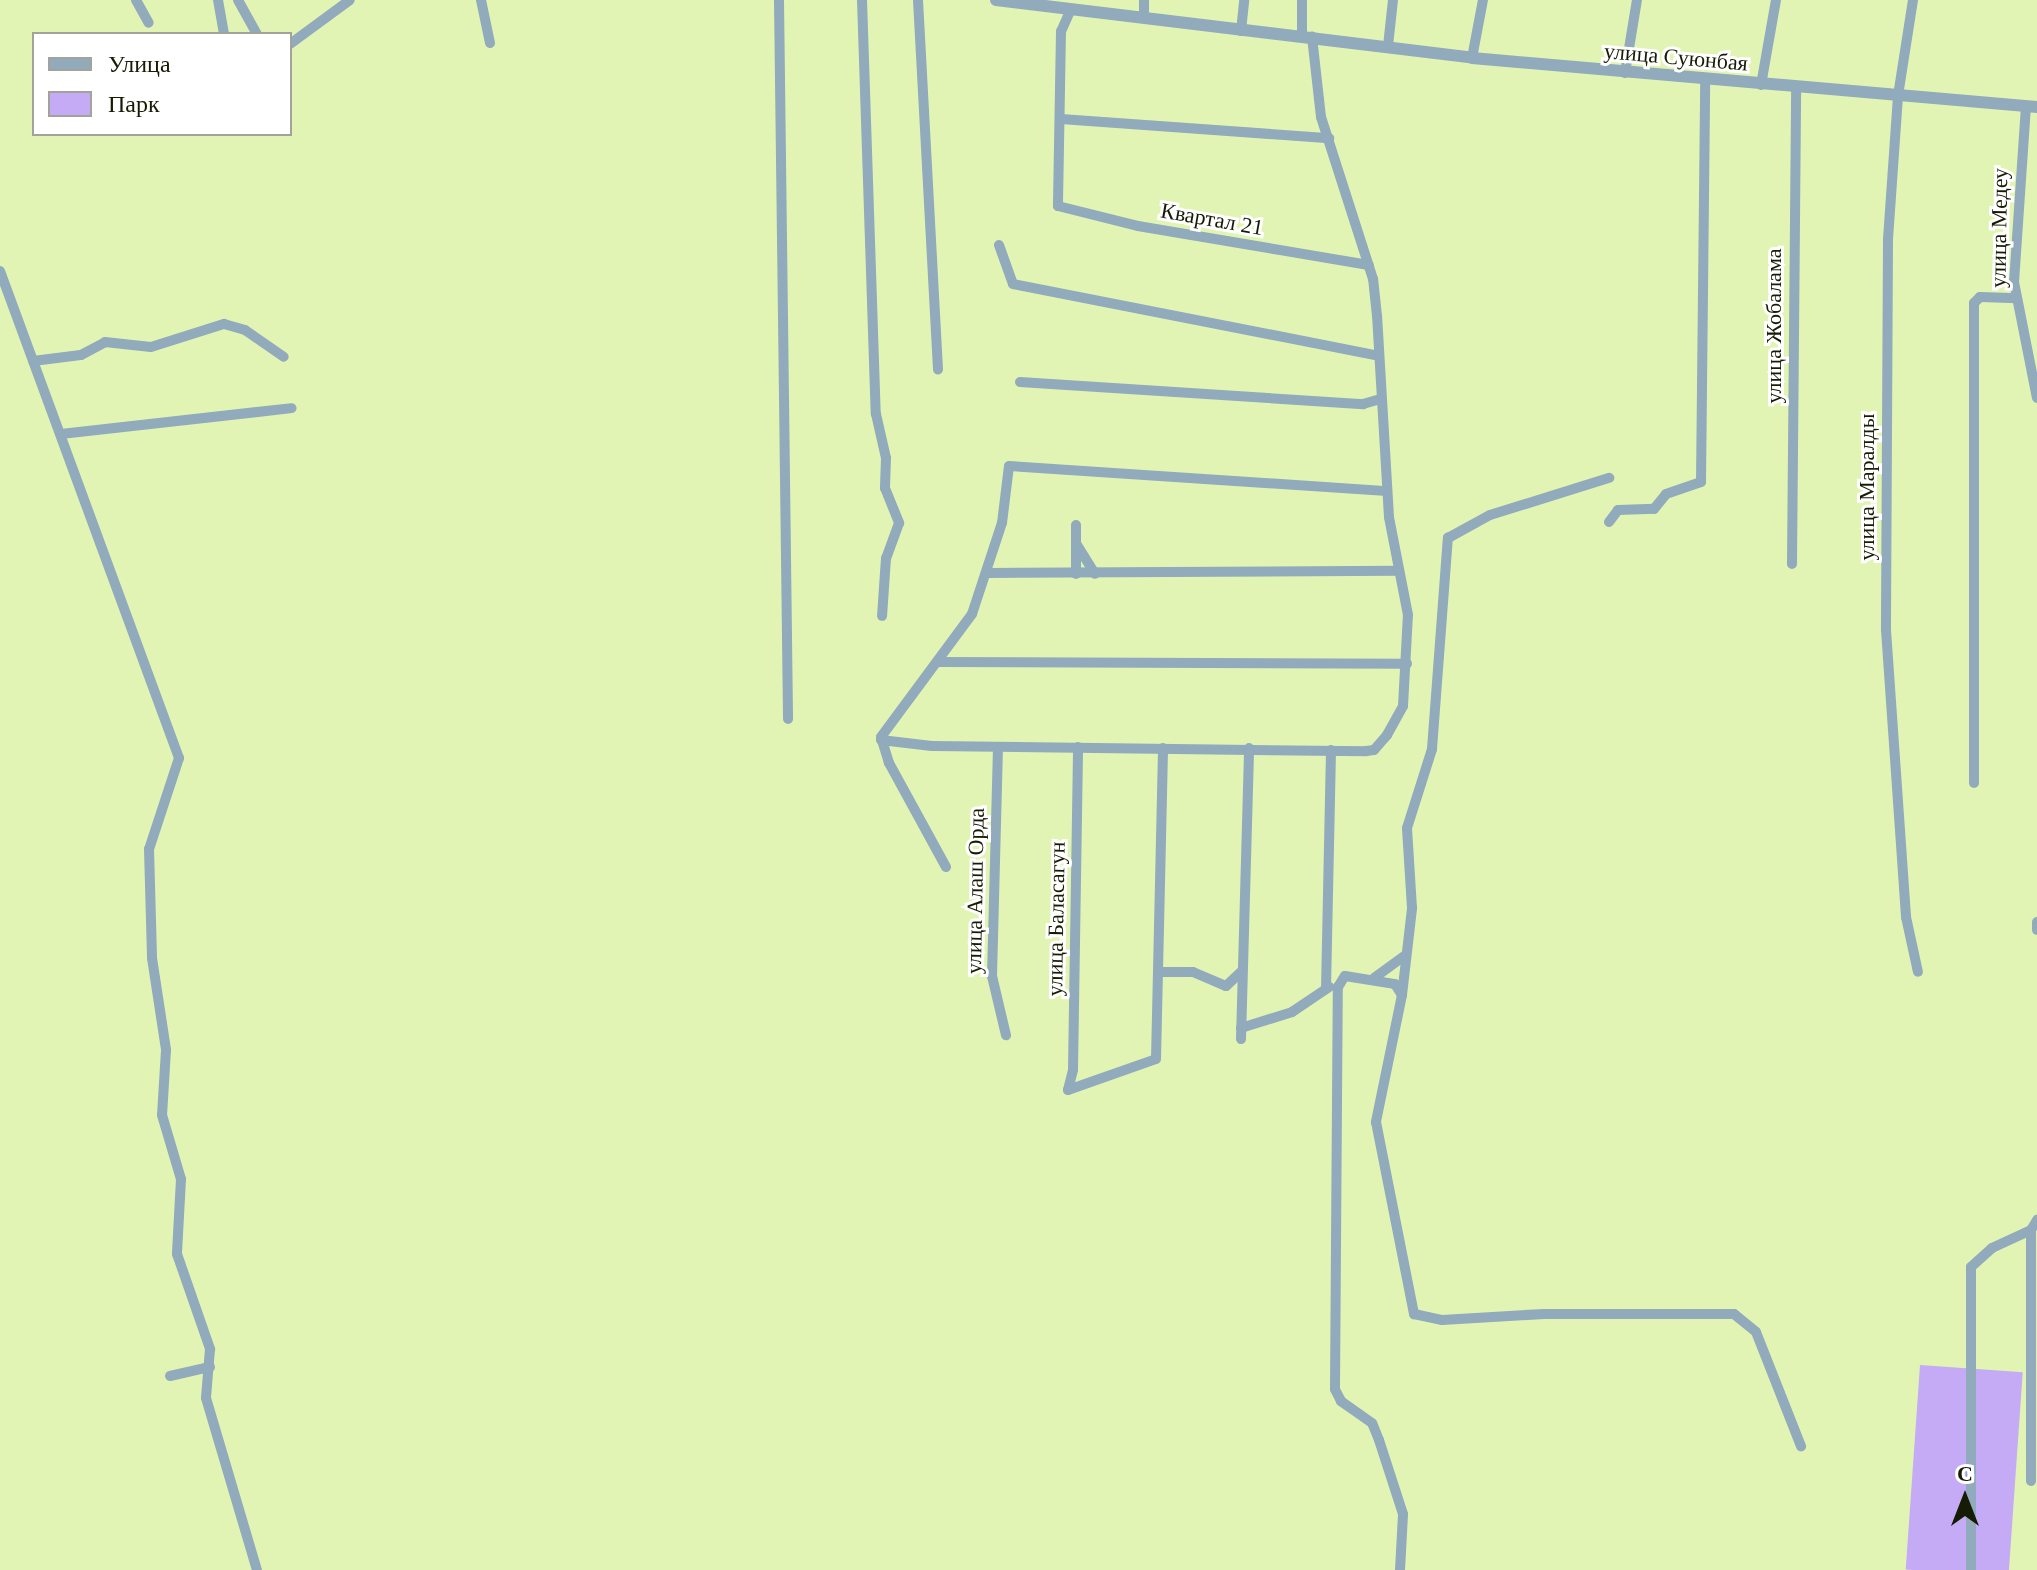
<!DOCTYPE html>
<html>
<head>
<meta charset="utf-8">
<style>
	body { margin:0 }
	#map { position:relative; width:2037px; height:1570px; overflow:hidden; background:#e2f4b4; font-family:"Times New Roman",serif }
	div>[style] { position:absolute }
	.green>* { inset:0; background:#c5aaf5; transform-origin:0 0 }
	.minor>* { height:10px; margin:-5px; padding:0 5px; transform-origin:5px; border-radius:5px; background:#91aabc }
	.tertiary>* { height:12px; margin:-6px; padding:0 6px; transform-origin:6px; border-radius:6px; background:#91aabc }
	span { translate:-50% -50%; white-space:nowrap; text-align:center; line-height:1.15; -webkit-text-stroke:6px #fff; paint-order:stroke }
	.street-label { font-size:22px; color:#161b04 }
	.legend { position:absolute; left:32px; top:32px; width:260px; height:104px; box-sizing:border-box; background:#fff; border:2px solid #a2a49b; margin:0; padding:10px 14px; list-style:none; font-size:24px; color:#161b04 }
	.legend li { display:flex; align-items:center; gap:16px; height:40px }
	.legend b { width:40px; border:2px solid #a2a49b }
	.north { position:absolute; left:1925px; top:1458px; width:80px; height:80px; -webkit-text-stroke:6px #fff; paint-order:stroke; rotate:0deg; font-size:22px; font-weight:700; line-height:32px; text-align:center; color:#161b04 }
	.north::after { content:''; display:block; margin:auto; width:28px; height:36px; background:#161b04; clip-path:polygon(50% 0,100% 100%,50% 72%,0 100%) }
</style>
</head>
<body>
<div id="map">
	<div class="green">
		<i style="left:1920px;top:1365px;width:103px;height:205px;rotate:4deg"></i>
	</div>
	<div class="minor">
		<i style="left:136px;top:0;width:26px;rotate:61deg"></i>
		<i style="left:218px;top:0;width:35px;rotate:80deg"></i>
		<i style="left:238px;top:0;width:39px;rotate:61deg"></i>
		<i style="left:481px;top:0;width:44px;rotate:78.2deg"></i>
		<i style="left:779px;top:0;width:719px;rotate:89.28deg"></i>
		<i style="left:862px;top:0;width:414px;rotate:88.1deg"></i>
		<i style="left:876px;top:414px;width:45px;rotate:77.2deg"></i>
		<i style="left:886px;top:458px;width:30px;rotate:92deg"></i>
		<i style="left:885px;top:488px;width:38px;rotate:68deg"></i>
		<i style="left:899px;top:523px;width:37px;rotate:110deg"></i>
		<i style="left:886px;top:558px;width:58px;rotate:93.9deg"></i>
		<i style="left:918px;top:0;width:370px;rotate:86.9deg"></i>
		<i style="left:1144px;top:0;width:18px;rotate:90deg"></i>
		<i style="left:1302px;top:0;width:37px;rotate:90deg"></i>
		<i style="left:1913px;top:0;width:97px;rotate:98.9deg"></i>
		<i style="left:1898px;top:96px;width:144px;rotate:94deg"></i>
		<i style="left:1888px;top:240px;width:390px;rotate:90.3deg"></i>
		<i style="left:1886px;top:630px;width:288px;rotate:86deg"></i>
		<i style="left:1906px;top:917px;width:56px;rotate:77.7deg"></i>
		<i style="left:1071px;top:9px;width:24px;rotate:114deg"></i>
		<i style="left:1061px;top:31px;width:175px;rotate:91deg"></i>
		<i style="left:1058px;top:206px;width:82px;rotate:14deg"></i>
		<i style="left:1138px;top:226px;width:234px;rotate:9.6deg"></i>
		<i style="left:1241px;top:31px;width:31px;rotate:-84deg"></i>
		<i style="left:290px;top:44px;width:74px;rotate:-36.3deg"></i>
		<i style="left:1388px;top:46px;width:46px;rotate:-83.8deg"></i>
		<i style="left:1472px;top:58px;width:59px;rotate:-79.3deg"></i>
		<i style="left:1625px;top:73px;width:74px;rotate:-80.7deg"></i>
		<i style="left:1761px;top:85px;width:86px;rotate:-80deg"></i>
		<i style="left:2026px;top:106px;width:176px;rotate:93.9deg"></i>
		<i style="left:2014px;top:282px;width:118px;rotate:78.8deg"></i>
		<i style="left:1061px;top:119px;width:269px;rotate:4.1deg"></i>
		<i style="left:999px;top:245px;width:41px;rotate:70.3deg"></i>
		<i style="left:1013px;top:284px;width:373px;rotate:11.1deg"></i>
		<i style="left:0;top:271px;width:519px;rotate:69.82deg"></i>
		<i style="left:179px;top:758px;width:96px;rotate:108.2deg"></i>
		<i style="left:149px;top:849px;width:109px;rotate:88.4deg"></i>
		<i style="left:152px;top:958px;width:93px;rotate:81.3deg"></i>
		<i style="left:166px;top:1050px;width:65px;rotate:93.5deg"></i>
		<i style="left:162px;top:1115px;width:67px;rotate:73.5deg"></i>
		<i style="left:181px;top:1179px;width:75px;rotate:93.1deg"></i>
		<i style="left:177px;top:1254px;width:101px;rotate:70.8deg"></i>
		<i style="left:210px;top:1349px;width:49px;rotate:94.7deg"></i>
		<i style="left:206px;top:1398px;width:179px;rotate:73.5deg"></i>
		<i style="left:33px;top:361px;width:48px;rotate:-7.1deg"></i>
		<i style="left:81px;top:355px;width:27px;rotate:-28deg"></i>
		<i style="left:105px;top:342px;width:46px;rotate:6.2deg"></i>
		<i style="left:151px;top:347px;width:77px;rotate:-17.5deg"></i>
		<i style="left:224px;top:324px;width:22px;rotate:16deg"></i>
		<i style="left:245px;top:330px;width:47px;rotate:34.7deg"></i>
		<i style="left:1020px;top:382px;width:344px;rotate:3.7deg"></i>
		<i style="left:1363px;top:404px;width:19px;rotate:-16deg"></i>
		<i style="left:61px;top:434px;width:232px;rotate:-6.4deg"></i>
		<i style="left:1609px;top:522px;width:15px;rotate:-53deg"></i>
		<i style="left:1618px;top:510px;width:36px;rotate:-2deg"></i>
		<i style="left:1654px;top:509px;width:19px;rotate:-51deg"></i>
		<i style="left:1666px;top:494px;width:37px;rotate:-19deg"></i>
		<i style="left:1701px;top:482px;width:401px;rotate:-89.4deg"></i>
		<i style="left:1076px;top:525px;width:49px;rotate:90deg"></i>
		<i style="left:1077px;top:545px;width:34px;rotate:58deg"></i>
		<i style="left:1792px;top:564px;width:476px;rotate:-89.5deg"></i>
		<i style="left:989px;top:573px;width:409px;rotate:-0.3deg"></i>
		<i style="left:937px;top:662px;width:470px;rotate:0.2deg"></i>
		<i style="left:881px;top:740px;width:51px;rotate:6.7deg"></i>
		<i style="left:932px;top:746px;width:434px;rotate:0.7deg"></i>
		<i style="left:1366px;top:751px;width:8px;rotate:-7deg"></i>
		<i style="left:1374px;top:750px;width:20px;rotate:-49deg"></i>
		<i style="left:1387px;top:735px;width:33px;rotate:-61deg"></i>
		<i style="left:1403px;top:706px;width:91px;rotate:-86.9deg"></i>
		<i style="left:1408px;top:615px;width:100px;rotate:-101deg"></i>
		<i style="left:1389px;top:517px;width:201px;rotate:-93.4deg"></i>
		<i style="left:1377px;top:316px;width:37px;rotate:-96deg"></i>
		<i style="left:1373px;top:279px;width:170px;rotate:-107.8deg"></i>
		<i style="left:1321px;top:117px;width:81px;rotate:-96.4deg"></i>
		<i style="left:998px;top:747px;width:229px;rotate:91.5deg"></i>
		<i style="left:992px;top:976px;width:61px;rotate:76.7deg"></i>
		<i style="left:1974px;top:783px;width:480px;rotate:-90deg"></i>
		<i style="left:1974px;top:303px;width:8px;rotate:-45deg"></i>
		<i style="left:1980px;top:297px;width:37px;rotate:2deg"></i>
		<i style="left:946px;top:867px;width:119px;rotate:-118.7deg"></i>
		<i style="left:889px;top:763px;width:27px;rotate:-107deg"></i>
		<i style="left:881px;top:737px;width:153px;rotate:-53.5deg"></i>
		<i style="left:972px;top:614px;width:96px;rotate:-71.8deg"></i>
		<i style="left:1002px;top:523px;width:57px;rotate:-83deg"></i>
		<i style="left:1009px;top:466px;width:379px;rotate:3.8deg"></i>
		<i style="left:2037px;top:922px;width:8px;rotate:90deg"></i>
		<i style="left:1158px;top:972px;width:35px"></i>
		<i style="left:1193px;top:972px;width:36px;rotate:23deg"></i>
		<i style="left:1226px;top:986px;width:22px;rotate:-43deg"></i>
		<i style="left:1374px;top:978px;width:37px;rotate:-36deg"></i>
		<i style="left:1326px;top:989px;width:239px;rotate:-88.8deg"></i>
		<i style="left:1402px;top:995px;width:88px;rotate:-83.4deg"></i>
		<i style="left:1412px;top:908px;width:80px;rotate:-93.6deg"></i>
		<i style="left:1407px;top:828px;width:83px;rotate:-72.4deg"></i>
		<i style="left:1432px;top:749px;width:212px;rotate:-85.7deg"></i>
		<i style="left:1448px;top:538px;width:48px;rotate:-28.7deg"></i>
		<i style="left:1490px;top:515px;width:125px;rotate:-17.3deg"></i>
		<i style="left:1241px;top:1028px;width:53px;rotate:-17.4deg"></i>
		<i style="left:1292px;top:1012px;width:45px;rotate:-34deg"></i>
		<i style="left:1241px;top:1039px;width:291px;rotate:-88.4deg"></i>
		<i style="left:1068px;top:1090px;width:93px;rotate:-19.4deg"></i>
		<i style="left:1156px;top:1059px;width:311px;rotate:-88.7deg"></i>
		<i style="left:1068px;top:1090px;width:21px;rotate:-76deg"></i>
		<i style="left:1073px;top:1070px;width:323px;rotate:-89.1deg"></i>
		<i style="left:170px;top:1376px;width:41px;rotate:-12.7deg"></i>
		<i style="left:2031px;top:1481px;width:251px;rotate:-90deg"></i>
		<i style="left:2031px;top:1230px;width:12px;rotate:-59deg"></i>
		<i style="left:1400px;top:1570px;width:56px;rotate:-86.9deg"></i>
		<i style="left:1403px;top:1514px;width:78px;rotate:-108deg"></i>
		<i style="left:1379px;top:1440px;width:18px;rotate:-112deg"></i>
		<i style="left:1372px;top:1423px;width:38px;rotate:-145deg"></i>
		<i style="left:1341px;top:1401px;width:13px;rotate:-117deg"></i>
		<i style="left:1335px;top:1389px;width:402px;rotate:-89.6deg"></i>
		<i style="left:1338px;top:987px;width:13px;rotate:-58deg"></i>
		<i style="left:1345px;top:976px;width:51px;rotate:9.1deg"></i>
		<i style="left:1395px;top:984px;width:13px;rotate:58deg"></i>
		<i style="left:1402px;top:995px;width:130px;rotate:101.6deg"></i>
		<i style="left:1376px;top:1122px;width:196px;rotate:78.8deg"></i>
		<i style="left:1414px;top:1314px;width:29px;rotate:12deg"></i>
		<i style="left:1442px;top:1320px;width:102px;rotate:-3.4deg"></i>
		<i style="left:1544px;top:1314px;width:190px"></i>
		<i style="left:1734px;top:1314px;width:28px;rotate:39deg"></i>
		<i style="left:1756px;top:1332px;width:123px;rotate:68.5deg"></i>
		<i style="left:1971px;top:1570px;width:303px;rotate:-90deg"></i>
		<i style="left:1971px;top:1267px;width:28px;rotate:-42deg"></i>
		<i style="left:1992px;top:1248px;width:43px;rotate:-24.8deg"></i>
	</div>
	<div class="tertiary">
		<i style="left:996px;top:0;width:480px;rotate:6.9deg"></i>
		<i style="left:1472px;top:58px;width:567px;rotate:4.96deg"></i>
	</div>
	<div class="street-label">
		<span style="left:1676px;top:57px;rotate:5deg">улица Суюнбая</span>
		<span style="left:1212px;top:219px;rotate:10deg">Квартал 21</span>
		<span style="left:1999px;top:228px;rotate:-89deg">улица Медеу</span>
		<span style="left:1774px;top:326px;rotate:-90deg">улица Жобалама</span>
		<span style="left:1867px;top:487px;rotate:-90deg">улица Маралды</span>
		<span style="left:975px;top:891px;rotate:-89deg">улица Алаш Орда</span>
		<span style="left:1056px;top:919px;rotate:-89deg">улица Баласагун</span>
	</div>
	<ul class="legend">
	<li><b style="height:10px;background:#91aabc"></b>Улица</li>
	<li><b style="height:22px;background:#c5aaf5"></b>Парк</li>
	</ul>
	<div class="north">С</div>
</div>
</body>
</html>
